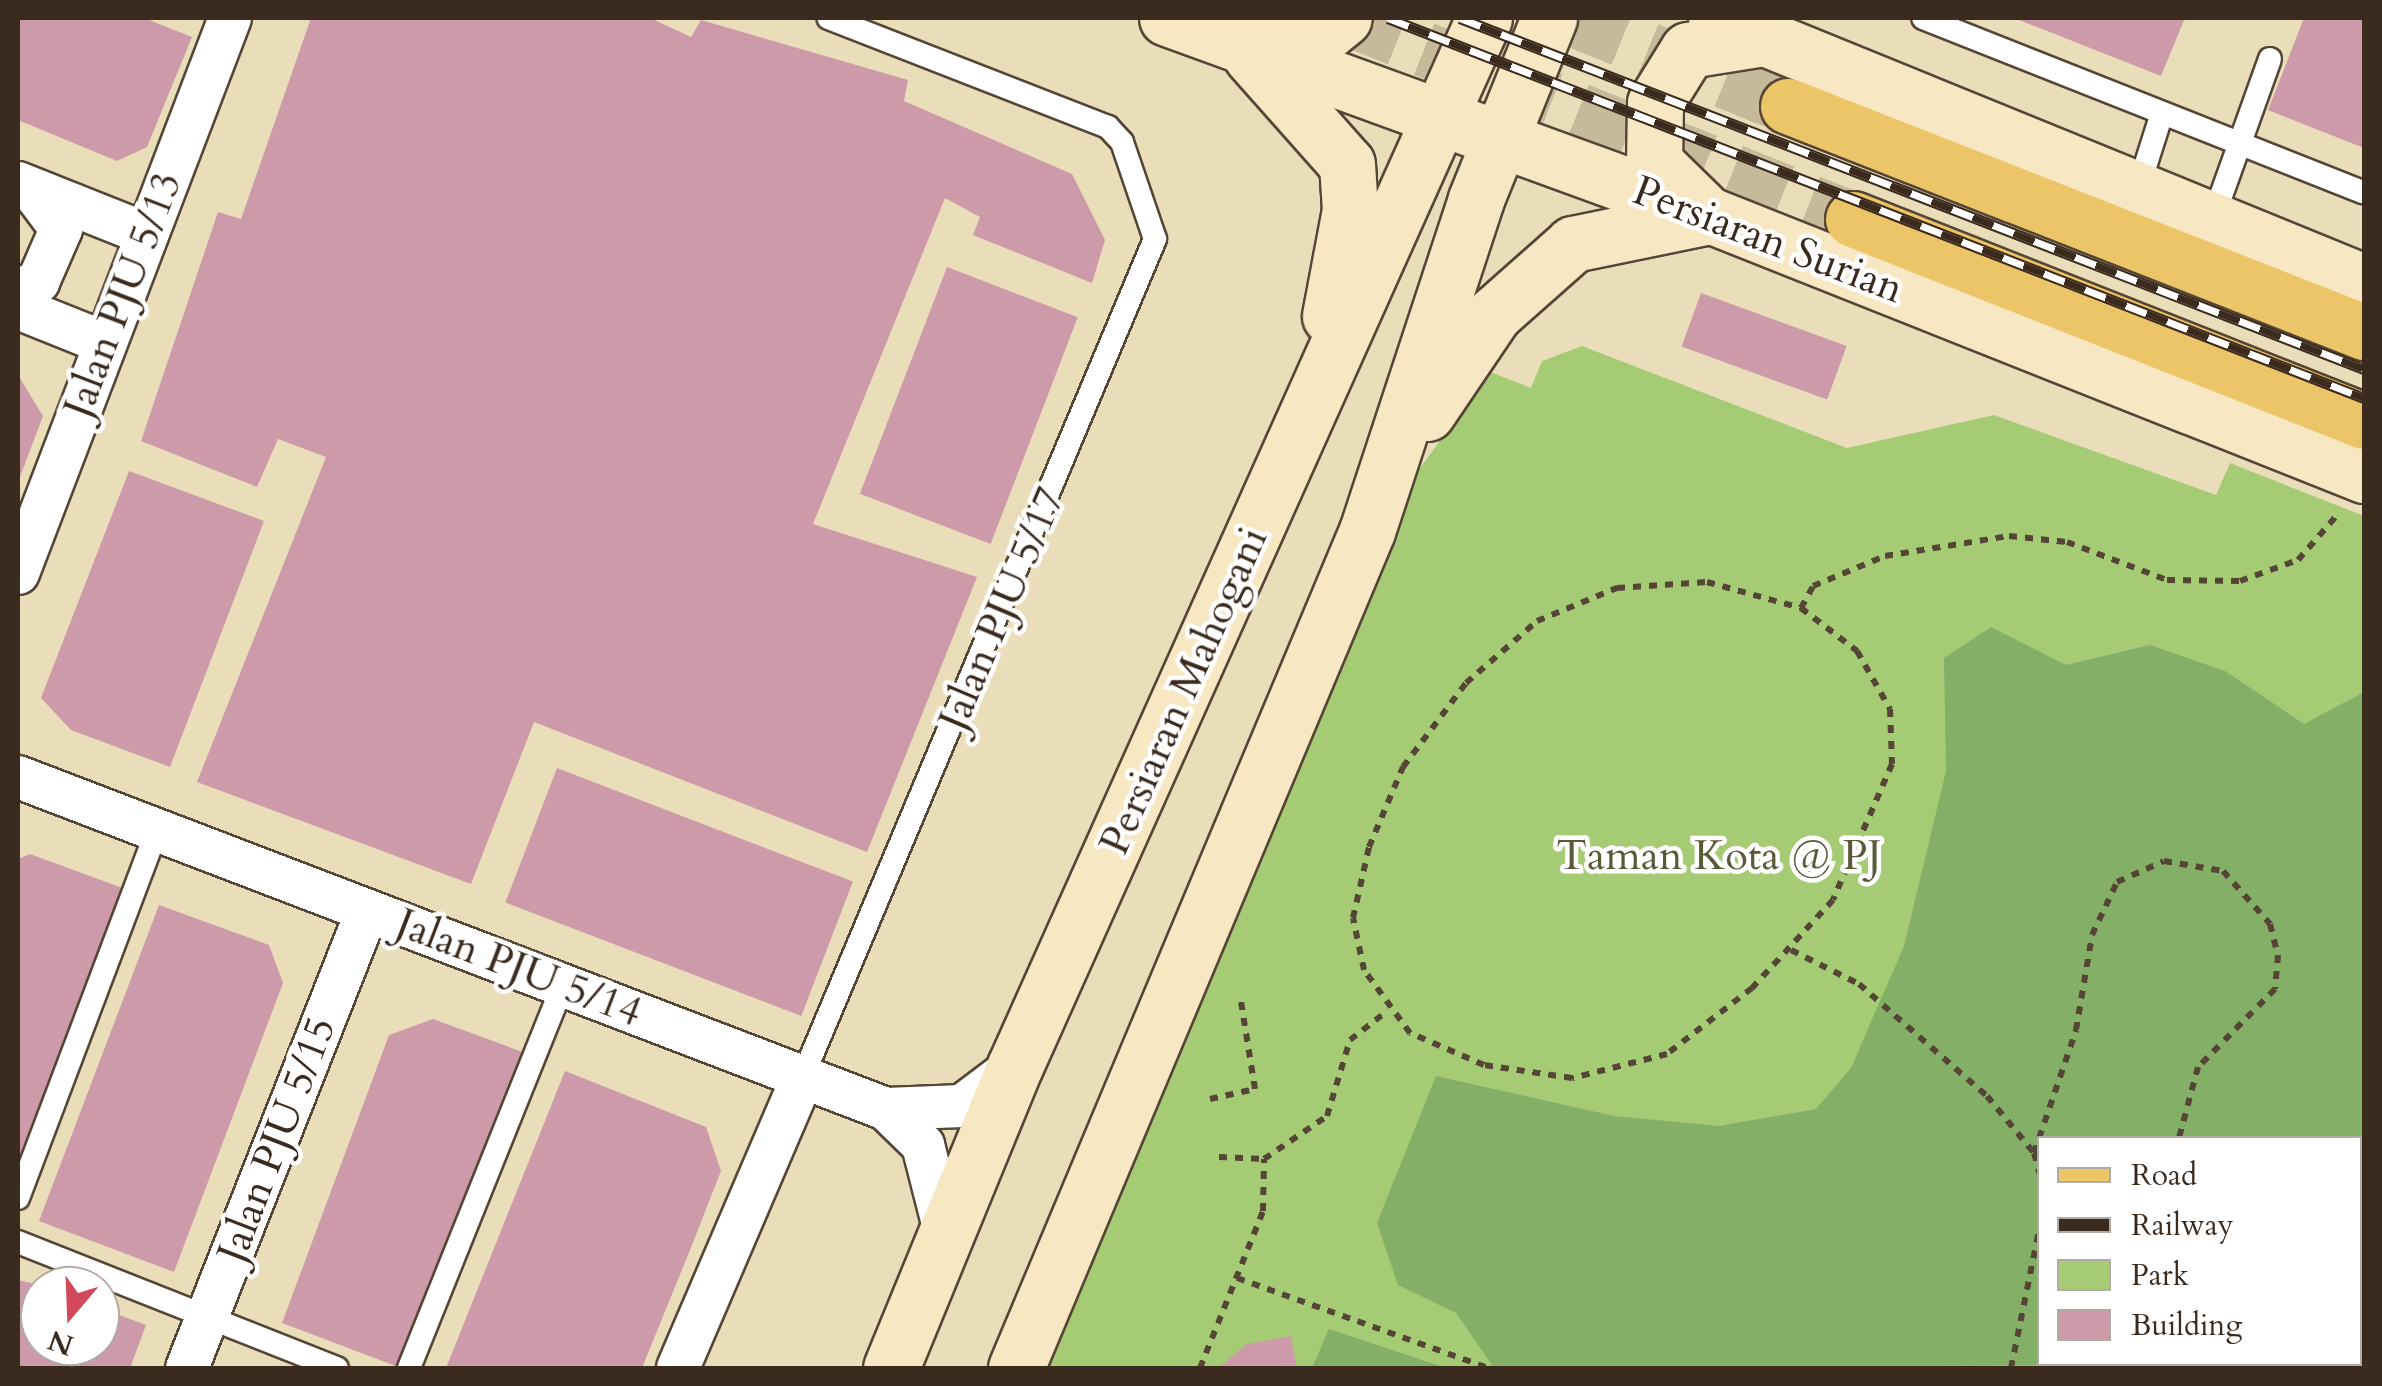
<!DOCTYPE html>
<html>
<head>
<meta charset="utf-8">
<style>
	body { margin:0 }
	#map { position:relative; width:2382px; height:1386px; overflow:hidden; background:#eadeba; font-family:Cardo,serif }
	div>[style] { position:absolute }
	.green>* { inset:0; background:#a5cb75 }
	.forest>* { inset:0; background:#84af66 }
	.building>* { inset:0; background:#cc9aa8; transform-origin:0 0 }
	.primary-tunnel>* { height:55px; margin-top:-27.5px; transform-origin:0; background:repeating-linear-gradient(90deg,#c7ba9b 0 55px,transparent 0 83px) }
	.path>* { height:6px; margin-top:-3px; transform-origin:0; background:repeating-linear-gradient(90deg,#554535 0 8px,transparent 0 16px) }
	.roads { filter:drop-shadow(2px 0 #554535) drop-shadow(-2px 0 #554535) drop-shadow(0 2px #554535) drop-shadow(0 -2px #554535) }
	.lane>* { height:22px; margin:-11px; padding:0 11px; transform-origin:11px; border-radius:11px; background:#fff }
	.street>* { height:42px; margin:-21px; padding:0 21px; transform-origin:21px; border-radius:21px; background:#fff }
	.secondary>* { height:55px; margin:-27.5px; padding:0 27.5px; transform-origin:27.5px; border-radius:27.5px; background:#f7e8c3 }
	.primary>* { height:55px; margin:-27.5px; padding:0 27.5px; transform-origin:27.5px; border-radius:27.5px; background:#ecc569 }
	.rail>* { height:11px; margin-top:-5.5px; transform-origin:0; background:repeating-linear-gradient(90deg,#fff 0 22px,#3b2a1e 0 44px); box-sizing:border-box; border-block:2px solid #3b2a1e }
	span { translate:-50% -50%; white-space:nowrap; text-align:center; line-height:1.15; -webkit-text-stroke:9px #fff; paint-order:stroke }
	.street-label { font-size:42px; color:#3b2a1e }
	.park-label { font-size:42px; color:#5b5a38 }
	.frame { position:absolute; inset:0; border:20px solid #3b2a1e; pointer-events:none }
	.legend { position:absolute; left:2037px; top:1136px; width:325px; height:230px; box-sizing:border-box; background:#fff; border:2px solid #b1aaa5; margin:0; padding:12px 18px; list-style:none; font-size:30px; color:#3b2a1e }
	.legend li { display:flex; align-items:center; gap:20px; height:50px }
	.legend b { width:50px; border:2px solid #b1aaa5 }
	.north { position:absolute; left:20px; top:1266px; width:100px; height:100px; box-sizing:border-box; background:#fff; border:2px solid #b1aaa5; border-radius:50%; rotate:199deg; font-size:28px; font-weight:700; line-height:40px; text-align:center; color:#3b2a1e }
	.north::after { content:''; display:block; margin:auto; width:35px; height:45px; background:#d1495b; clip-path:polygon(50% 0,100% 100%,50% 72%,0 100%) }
</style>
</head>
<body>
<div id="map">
	<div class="green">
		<i style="clip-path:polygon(evenodd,1582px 346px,1847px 448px,1994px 415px,2216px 495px,2230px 463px,2364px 516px,2364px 1368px,1046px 1368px,1415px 475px,1490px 372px,1531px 388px,1542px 361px,1582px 346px,2040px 1138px,2360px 1138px,2360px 1364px,2040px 1364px,2040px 1138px)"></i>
	</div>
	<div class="forest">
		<i style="clip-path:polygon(evenodd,1991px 627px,2066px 665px,2150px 645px,2225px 671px,2304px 724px,2364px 692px,2364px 1364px,1486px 1368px,1492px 1365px,1456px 1313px,1398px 1285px,1377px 1223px,1436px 1076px,1614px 1116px,1719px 1126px,1816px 1109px,1851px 1068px,1904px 946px,1946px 771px,1944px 658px,1991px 627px,2040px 1138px,2360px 1138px,2360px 1364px,2040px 1364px,2040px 1138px)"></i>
		<i style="clip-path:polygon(1329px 1329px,1446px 1368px,1312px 1368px)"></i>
	</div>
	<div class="building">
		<i style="clip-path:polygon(18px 18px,144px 18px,192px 37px,147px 147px,117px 161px,18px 120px)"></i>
		<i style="clip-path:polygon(311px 18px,650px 18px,691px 37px,701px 20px,908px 80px,904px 101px,1072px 174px,1105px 240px,1092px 283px,973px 235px,980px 217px,945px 198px,813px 524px,977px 577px,867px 852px,534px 722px,471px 884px,197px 782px,326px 457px,278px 439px,257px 487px,141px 441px,218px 212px,241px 219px)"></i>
		<i style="clip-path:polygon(2014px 18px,2185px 18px,2161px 76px)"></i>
		<i style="clip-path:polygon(2304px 18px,2364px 18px,2364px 148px,2268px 110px)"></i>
		<i style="left:947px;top:267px;width:140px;height:243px;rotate:21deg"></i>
		<i style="left:1701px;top:293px;width:155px;height:57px;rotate:20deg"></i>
		<i style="clip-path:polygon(18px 375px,43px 416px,18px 482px)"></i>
		<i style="clip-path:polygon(129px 471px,264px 521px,170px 767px,71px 730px,41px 698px)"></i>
		<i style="left:557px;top:768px;width:317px;height:144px;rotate:21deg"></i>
		<i style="clip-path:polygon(30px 854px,128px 890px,18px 1181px,18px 859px)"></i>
		<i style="clip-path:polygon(159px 905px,269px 945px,283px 983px,174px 1272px,39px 1221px)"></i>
		<i style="clip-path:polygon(433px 1019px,528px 1054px,401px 1368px,282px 1323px,389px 1035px)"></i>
		<i style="clip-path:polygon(565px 1071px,706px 1127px,721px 1171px,690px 1250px,642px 1368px,446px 1368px)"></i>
		<i style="clip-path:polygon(18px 1280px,40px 1285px,40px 1346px,100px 1346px,100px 1308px,146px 1325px,130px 1368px,18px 1368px)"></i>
		<i style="clip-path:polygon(1291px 1336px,1296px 1365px,1218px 1368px,1247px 1344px)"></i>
	</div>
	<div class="primary-tunnel">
		<i style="left:1347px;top:18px;width:544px;rotate:21.66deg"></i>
		<i style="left:1571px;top:18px;width:234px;rotate:22.1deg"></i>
	</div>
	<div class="path">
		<i style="left:1707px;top:582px;width:98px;rotate:15.5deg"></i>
		<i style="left:1801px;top:608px;width:71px;rotate:37.5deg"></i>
		<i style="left:1857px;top:651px;width:67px;rotate:60.4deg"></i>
		<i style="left:1890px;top:709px;width:55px;rotate:87.9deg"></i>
		<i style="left:1892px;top:764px;width:148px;rotate:113.5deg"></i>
		<i style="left:1833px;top:900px;width:120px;rotate:132.6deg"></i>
		<i style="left:1752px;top:988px;width:108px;rotate:142.2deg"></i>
		<i style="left:1667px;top:1054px;width:98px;rotate:165.8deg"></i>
		<i style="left:1572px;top:1078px;width:89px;rotate:-171.6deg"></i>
		<i style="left:1484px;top:1065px;width:81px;rotate:-156.6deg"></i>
		<i style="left:1410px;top:1033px;width:78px;rotate:-126.1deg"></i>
		<i style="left:1364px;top:970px;width:53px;rotate:-101.9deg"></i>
		<i style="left:1353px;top:918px;width:73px;rotate:-77.3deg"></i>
		<i style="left:1369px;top:847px;width:87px;rotate:-67deg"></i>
		<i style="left:1403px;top:767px;width:105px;rotate:-53.1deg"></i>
		<i style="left:1466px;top:683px;width:94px;rotate:-41.1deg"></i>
		<i style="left:1537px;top:621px;width:87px;rotate:-22.4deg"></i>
		<i style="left:1617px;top:588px;width:90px;rotate:-3.8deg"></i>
		<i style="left:1801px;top:608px;width:25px;rotate:-61deg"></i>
		<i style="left:1813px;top:586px;width:78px;rotate:-22.6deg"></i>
		<i style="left:1885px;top:556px;width:126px;rotate:-9.2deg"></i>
		<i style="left:2009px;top:536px;width:58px;rotate:5.9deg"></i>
		<i style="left:2067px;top:542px;width:107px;rotate:20.8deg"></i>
		<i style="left:2167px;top:580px;width:73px;rotate:0.8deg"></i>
		<i style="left:2240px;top:581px;width:62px;rotate:-19.9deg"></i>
		<i style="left:2298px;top:560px;width:61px;rotate:-49deg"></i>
		<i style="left:1791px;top:950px;width:76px;rotate:26.6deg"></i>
		<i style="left:1859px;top:984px;width:170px;rotate:41.2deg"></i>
		<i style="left:1987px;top:1096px;width:74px;rotate:50.5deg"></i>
		<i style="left:2034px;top:1153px;width:24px;rotate:75deg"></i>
		<i style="left:1210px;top:1099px;width:46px;rotate:-12.5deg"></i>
		<i style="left:1255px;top:1089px;width:95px;rotate:-99.1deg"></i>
		<i style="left:2034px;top:1153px;width:130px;rotate:-71.1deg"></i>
		<i style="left:2076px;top:1030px;width:96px;rotate:-80.4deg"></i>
		<i style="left:2092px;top:935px;width:59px;rotate:-64.7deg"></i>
		<i style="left:2117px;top:882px;width:51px;rotate:-24.1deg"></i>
		<i style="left:2164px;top:861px;width:60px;rotate:9.6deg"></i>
		<i style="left:2223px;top:871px;width:71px;rotate:48.4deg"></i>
		<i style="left:2270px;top:924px;width:32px;rotate:76deg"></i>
		<i style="left:2278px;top:955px;width:34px;rotate:95deg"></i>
		<i style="left:2275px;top:989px;width:110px;rotate:134.6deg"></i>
		<i style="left:2198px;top:1067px;width:73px;rotate:105deg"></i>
		<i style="left:1219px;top:1157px;width:45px;rotate:2.5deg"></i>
		<i style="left:1237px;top:1278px;width:267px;rotate:19.7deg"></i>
		<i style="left:1200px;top:1368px;width:169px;rotate:-68.1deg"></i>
		<i style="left:1263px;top:1211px;width:52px;rotate:-88.9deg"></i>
		<i style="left:1264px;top:1159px;width:76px;rotate:-34.3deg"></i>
		<i style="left:1327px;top:1116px;width:79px;rotate:-73.2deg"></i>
		<i style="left:1350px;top:1040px;width:46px;rotate:-37.9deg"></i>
		<i style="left:2011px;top:1368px;width:145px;rotate:-78.5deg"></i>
	</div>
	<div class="roads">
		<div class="lane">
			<i style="left:1923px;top:18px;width:474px;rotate:21.6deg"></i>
			<i style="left:2137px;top:192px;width:83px;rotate:-72.4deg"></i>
			<i style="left:2212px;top:221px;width:172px;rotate:-70.3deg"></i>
			<i style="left:803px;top:1076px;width:908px;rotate:-67.19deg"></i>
			<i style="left:1155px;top:239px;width:102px;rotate:-108.8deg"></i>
			<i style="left:1122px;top:142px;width:21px;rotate:-133deg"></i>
			<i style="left:1108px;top:127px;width:300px;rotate:-158.7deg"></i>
			<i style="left:18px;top:1198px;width:392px;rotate:-69.3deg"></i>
			<i style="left:18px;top:1242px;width:343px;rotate:21.6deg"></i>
			<i style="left:409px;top:1368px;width:414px;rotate:-68.1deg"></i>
		</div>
		<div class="street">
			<i style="left:18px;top:183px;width:138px;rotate:21.7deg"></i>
			<i style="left:18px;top:290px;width:22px;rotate:-22deg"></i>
			<i style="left:38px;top:282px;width:58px;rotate:-66.5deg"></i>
			<i style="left:61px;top:229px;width:50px;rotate:-126.9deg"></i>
			<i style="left:18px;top:308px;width:94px;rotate:21.9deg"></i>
			<i style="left:18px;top:573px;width:594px;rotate:-69.09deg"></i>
			<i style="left:18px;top:777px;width:929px;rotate:20.93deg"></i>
			<i style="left:886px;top:1109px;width:76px;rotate:-2.3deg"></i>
			<i style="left:962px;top:1106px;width:66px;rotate:-37deg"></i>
			<i style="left:886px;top:1109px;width:52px;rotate:44.2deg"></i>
			<i style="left:923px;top:1145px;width:89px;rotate:75.7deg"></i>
			<i style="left:187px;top:1368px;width:491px;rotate:-68.5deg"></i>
			<i style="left:678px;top:1368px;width:318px;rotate:-66.8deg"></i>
		</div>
		<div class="secondary">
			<i style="left:1167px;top:18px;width:580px;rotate:19.97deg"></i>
			<i style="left:1712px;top:216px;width:702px;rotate:21.66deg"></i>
			<i style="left:1716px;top:18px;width:700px;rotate:22.17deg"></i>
			<i style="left:1251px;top:39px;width:67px"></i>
			<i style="left:1318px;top:39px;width:33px;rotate:-39deg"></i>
			<i style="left:1251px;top:56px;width:144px;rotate:48.4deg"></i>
			<i style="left:1347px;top:164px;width:46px;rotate:86.3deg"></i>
			<i style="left:1350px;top:210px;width:108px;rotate:100.7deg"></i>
			<i style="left:1701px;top:208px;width:66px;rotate:-135.6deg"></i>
			<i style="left:1654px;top:162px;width:59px;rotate:-89deg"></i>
			<i style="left:1655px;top:103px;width:62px;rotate:-58.1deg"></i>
			<i style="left:1688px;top:50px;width:78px;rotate:-8.9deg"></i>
			<i style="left:1427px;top:413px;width:120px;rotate:-55.9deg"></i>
			<i style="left:1494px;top:314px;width:106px;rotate:-41.5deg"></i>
			<i style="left:1573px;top:244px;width:139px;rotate:-11.6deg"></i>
			<i style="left:891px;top:1368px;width:326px;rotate:-67.7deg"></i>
			<i style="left:1015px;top:1066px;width:1148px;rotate:-65.89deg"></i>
			<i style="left:1016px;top:1368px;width:908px;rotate:-67.25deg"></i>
			<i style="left:1367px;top:531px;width:349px;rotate:-71.8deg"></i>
			<i style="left:1476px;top:199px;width:195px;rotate:-68deg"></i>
		</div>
		<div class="primary">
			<i style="left:1788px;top:106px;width:619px;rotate:21.42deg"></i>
			<i style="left:1853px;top:219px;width:549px;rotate:21.57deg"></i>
		</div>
	</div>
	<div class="rail">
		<i style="left:1388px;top:18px;width:1047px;rotate:21.27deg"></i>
		<i style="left:1460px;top:18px;width:970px;rotate:21.22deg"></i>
	</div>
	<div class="street-label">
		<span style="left:1768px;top:240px;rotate:21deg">Persiaran Surian</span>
		<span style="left:123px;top:295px;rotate:-69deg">Jalan PJU 5/13</span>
		<span style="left:1002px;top:609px;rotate:-67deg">Jalan PJU 5/17</span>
		<span style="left:1184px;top:691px;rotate:-66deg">Persiaran Mahogani</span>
		<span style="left:519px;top:968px;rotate:21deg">Jalan PJU 5/14</span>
		<span style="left:277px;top:1140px;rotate:-69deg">Jalan PJU 5/15</span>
	</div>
	<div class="park-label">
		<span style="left:1719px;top:856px">Taman Kota @ PJ</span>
	</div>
	<div class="frame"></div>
	<ul class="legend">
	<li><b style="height:12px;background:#ecc569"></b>Road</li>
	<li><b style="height:12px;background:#3b2a1e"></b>Railway</li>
	<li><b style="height:28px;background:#a5cb75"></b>Park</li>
	<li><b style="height:28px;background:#cc9aa8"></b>Building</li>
	</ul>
	<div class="north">N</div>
</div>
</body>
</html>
